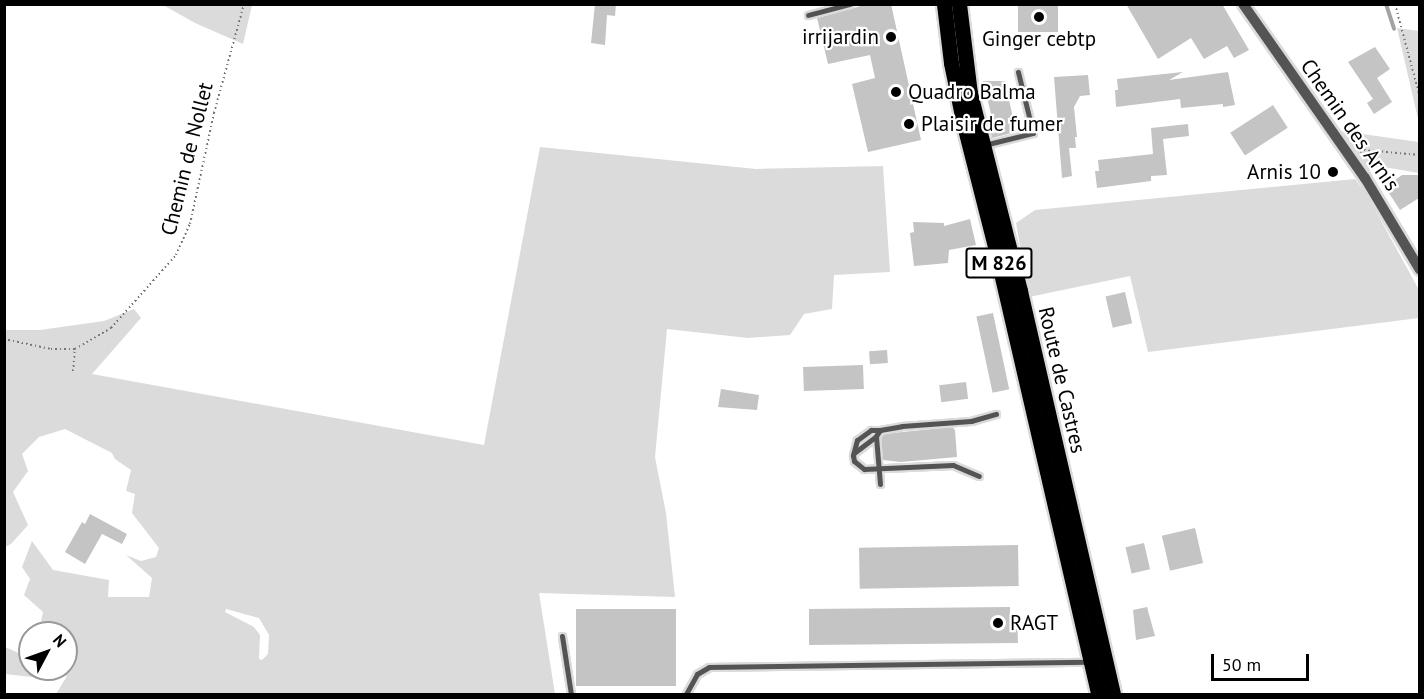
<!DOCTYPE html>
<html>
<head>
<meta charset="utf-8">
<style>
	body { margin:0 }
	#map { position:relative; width:1424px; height:699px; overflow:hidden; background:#fff; font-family:"PT Sans",sans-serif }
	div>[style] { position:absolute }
	.green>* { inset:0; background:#dbdbdb }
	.stream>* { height:4px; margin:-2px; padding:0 2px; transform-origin:2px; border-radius:2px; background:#a2a2a2 }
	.building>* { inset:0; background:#c4c4c4; transform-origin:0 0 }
	.path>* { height:2px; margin-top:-1px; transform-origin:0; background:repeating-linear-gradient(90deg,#767676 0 1.5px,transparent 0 4.5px) }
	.roads { filter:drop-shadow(2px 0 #dbdbdb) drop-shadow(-2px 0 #dbdbdb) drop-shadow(0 2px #dbdbdb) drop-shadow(0 -2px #dbdbdb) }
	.lane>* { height:5px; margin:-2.5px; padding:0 2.5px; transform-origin:2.5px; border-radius:2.5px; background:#545454 }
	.street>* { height:10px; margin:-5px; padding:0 5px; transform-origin:5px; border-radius:5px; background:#545454 }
	.primary>* { height:15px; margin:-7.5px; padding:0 7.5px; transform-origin:7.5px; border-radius:7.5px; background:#000 }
	.dots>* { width:16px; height:16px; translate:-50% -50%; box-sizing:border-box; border:3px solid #fff; border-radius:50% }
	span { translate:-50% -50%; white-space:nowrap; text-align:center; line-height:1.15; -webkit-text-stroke:4.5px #fff; paint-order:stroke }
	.shield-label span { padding:2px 4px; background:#fff; border:2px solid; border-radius:4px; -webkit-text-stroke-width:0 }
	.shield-label { font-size:20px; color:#000; font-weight:700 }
	.poi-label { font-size:21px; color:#000 }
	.right { translate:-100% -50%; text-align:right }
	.left { translate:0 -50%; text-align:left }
	.street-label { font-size:21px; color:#000 }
	.frame { position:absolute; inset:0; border:6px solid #000; pointer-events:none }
	.north { position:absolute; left:18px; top:621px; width:60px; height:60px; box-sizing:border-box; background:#fff; border:2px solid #999; border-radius:50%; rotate:49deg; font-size:16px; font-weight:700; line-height:24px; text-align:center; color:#000 }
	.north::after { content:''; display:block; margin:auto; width:21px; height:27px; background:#000; clip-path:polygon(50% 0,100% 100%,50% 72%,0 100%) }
	.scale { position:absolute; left:1211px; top:654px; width:98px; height:27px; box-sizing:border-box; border:3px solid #000; border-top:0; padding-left:8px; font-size:18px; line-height:21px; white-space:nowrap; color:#000; -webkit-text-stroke:4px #fff; paint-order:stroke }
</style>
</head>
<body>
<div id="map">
	<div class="green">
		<i style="clip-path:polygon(163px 5px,252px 5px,243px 44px,195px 23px)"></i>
		<i style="clip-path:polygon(1397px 28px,1419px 31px,1419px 123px)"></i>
		<i style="clip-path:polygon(1341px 131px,1419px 142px,1419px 173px,1378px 166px,1369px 171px)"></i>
		<i style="clip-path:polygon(evenodd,540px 147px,756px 169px,883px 166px,890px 272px,834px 275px,832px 309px,804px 314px,790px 335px,748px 338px,667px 329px,655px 457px,666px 513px,675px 597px,539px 593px,555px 694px,56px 694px,67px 676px,41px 678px,5px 674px,5px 647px,30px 658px,30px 669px,66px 669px,66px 633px,55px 633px,41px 621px,43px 612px,24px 595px,30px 579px,22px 567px,32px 541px,53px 570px,109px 580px,108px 597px,149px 597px,152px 578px,126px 555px,141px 561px,156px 557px,159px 548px,132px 513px,135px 494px,126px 491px,131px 470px,115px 459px,112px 453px,65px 429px,39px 437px,22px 454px,28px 471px,13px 492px,28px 525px,11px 544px,5px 547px,5px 330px,40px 330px,104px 321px,134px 309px,141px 318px,92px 374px,484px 445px,540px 147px,226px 609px,259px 618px,269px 635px,268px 654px,262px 660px,259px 659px,260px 635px,254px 627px,225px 612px,226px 609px)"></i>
		<i style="clip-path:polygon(1355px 179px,1366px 193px,1419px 290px,1419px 318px,1148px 352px,1130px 276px,1029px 297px,1016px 223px,1035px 210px)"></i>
	</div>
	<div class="stream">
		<i style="left:1386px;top:4px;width:26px;rotate:72deg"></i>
	</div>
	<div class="building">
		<i style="clip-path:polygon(595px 4px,616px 4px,615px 16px,607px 15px,605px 45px,591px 43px)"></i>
		<i style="clip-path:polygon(868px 4px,891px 4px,921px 140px,868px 152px,852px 84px,875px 78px,870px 55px,828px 64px,817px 18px)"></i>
		<i style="left:1018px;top:4px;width:40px;height:28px"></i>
		<i style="clip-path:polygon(1126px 4px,1222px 4px,1249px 50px,1234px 58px,1227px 46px,1204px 59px,1191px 38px,1158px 59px)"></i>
		<i style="clip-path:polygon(1375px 47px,1390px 69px,1377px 78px,1392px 102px,1374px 114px,1367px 103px,1373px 99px,1348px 62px)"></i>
		<i style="clip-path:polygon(1183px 72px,1169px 80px,1228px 72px,1235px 105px,1223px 107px,1223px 104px,1181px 108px,1180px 99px,1116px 107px,1115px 90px,1118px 90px,1117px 79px)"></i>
		<i style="clip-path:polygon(1088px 75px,1090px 95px,1080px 96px,1074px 107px,1077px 137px,1075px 137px,1076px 148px,1069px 148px,1072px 176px,1062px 178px,1054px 77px)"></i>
		<i style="clip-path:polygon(983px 81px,1005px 81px,1016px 132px,992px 138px,988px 119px,992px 118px)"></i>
		<i style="left:1273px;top:105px;width:27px;height:51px;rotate:57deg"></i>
		<i style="clip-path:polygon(1188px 124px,1189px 136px,1163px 139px,1167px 175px,1151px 176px,1151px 181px,1097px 188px,1095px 171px,1099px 171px,1098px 160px,1153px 154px,1151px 128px)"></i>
		<i style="clip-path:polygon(1402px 175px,1418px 175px,1419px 198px,1400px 210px,1385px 187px)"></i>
		<i style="clip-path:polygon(970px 219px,976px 245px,949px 250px,948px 263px,914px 266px,910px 233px,914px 232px,913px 222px,944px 223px,944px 226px)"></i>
		<i style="left:1125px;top:292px;width:32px;height:20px;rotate:77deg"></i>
		<i style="left:993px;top:313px;width:78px;height:17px;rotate:78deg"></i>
		<i style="left:887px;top:350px;width:13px;height:18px;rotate:86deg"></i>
		<i style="left:863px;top:365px;width:24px;height:60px;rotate:88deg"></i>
		<i style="left:966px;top:382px;width:17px;height:27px;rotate:83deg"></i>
		<i style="clip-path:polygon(721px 389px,759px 395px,757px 410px,718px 407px)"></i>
		<i style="clip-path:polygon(952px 427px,955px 430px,957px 457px,901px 462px,883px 460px,881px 437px,883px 434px)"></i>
		<i style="clip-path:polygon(90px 514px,127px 534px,122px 544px,102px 534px,85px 564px,65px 552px,82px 522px,85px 524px)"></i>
		<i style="left:1195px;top:528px;width:36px;height:34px;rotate:77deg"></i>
		<i style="left:1144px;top:543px;width:27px;height:19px;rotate:77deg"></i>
		<i style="left:1018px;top:545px;width:41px;height:159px;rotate:89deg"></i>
		<i style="clip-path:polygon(1010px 607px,1010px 615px,1017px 615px,1018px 643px,809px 645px,809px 609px)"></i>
		<i style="clip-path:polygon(1147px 607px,1155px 636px,1136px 640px,1133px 610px)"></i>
		<i style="left:576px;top:609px;width:100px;height:77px"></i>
	</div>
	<div class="path">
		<i style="left:1395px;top:4px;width:96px;rotate:75deg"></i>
		<i style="left:1360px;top:152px;width:4px;rotate:-27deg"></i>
		<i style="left:1364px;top:150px;width:56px;rotate:5.1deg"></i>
		<i style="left:4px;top:339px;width:48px;rotate:12deg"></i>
		<i style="left:51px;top:349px;width:24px"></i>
		<i style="left:75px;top:349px;width:42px;rotate:-30.3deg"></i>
		<i style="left:111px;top:328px;width:98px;rotate:-48.3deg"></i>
		<i style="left:176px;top:255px;width:34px;rotate:-66deg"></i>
		<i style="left:190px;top:224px;width:114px;rotate:-77.8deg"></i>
		<i style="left:214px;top:113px;width:113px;rotate:-74.6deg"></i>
		<i style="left:73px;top:371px;width:22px;rotate:-85deg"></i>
	</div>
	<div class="roads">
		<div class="lane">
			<i style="left:808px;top:15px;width:43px;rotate:-14.7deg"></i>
			<i style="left:984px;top:145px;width:50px;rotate:-13.8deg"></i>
			<i style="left:1033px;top:133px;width:63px;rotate:-103.8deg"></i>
			<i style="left:880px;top:430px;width:9px;rotate:180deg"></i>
			<i style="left:871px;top:430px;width:17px;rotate:144deg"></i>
			<i style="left:857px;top:440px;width:16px;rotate:105deg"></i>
			<i style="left:853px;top:455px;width:6px;rotate:81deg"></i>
			<i style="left:854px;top:461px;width:13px;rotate:39deg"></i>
			<i style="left:864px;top:469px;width:89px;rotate:-2.6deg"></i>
			<i style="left:953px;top:465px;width:28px;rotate:23deg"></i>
			<i style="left:854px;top:453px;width:26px;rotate:-37deg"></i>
			<i style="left:880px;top:484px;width:48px;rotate:-94.8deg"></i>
			<i style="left:876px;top:436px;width:7px;rotate:-56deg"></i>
			<i style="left:880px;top:430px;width:22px;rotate:-10deg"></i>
			<i style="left:902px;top:426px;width:69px;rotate:-4.1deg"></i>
			<i style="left:971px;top:421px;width:26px;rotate:-16deg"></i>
			<i style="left:562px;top:636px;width:59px;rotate:81.2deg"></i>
			<i style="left:686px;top:694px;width:23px;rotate:-61deg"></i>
			<i style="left:697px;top:674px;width:14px;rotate:-30deg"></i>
			<i style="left:709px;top:667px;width:376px;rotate:-0.8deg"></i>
		</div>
		<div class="street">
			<i style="left:1243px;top:4px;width:213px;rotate:55deg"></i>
			<i style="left:1365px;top:178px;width:107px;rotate:59.1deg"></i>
		</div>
		<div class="primary">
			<i style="left:944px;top:4px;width:59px;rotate:83.2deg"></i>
			<i style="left:951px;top:63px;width:63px;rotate:78.2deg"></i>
			<i style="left:964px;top:125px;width:130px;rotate:75.7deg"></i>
			<i style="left:996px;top:251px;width:455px;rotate:77deg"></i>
			<i style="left:959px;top:4px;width:90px;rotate:83deg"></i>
			<i style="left:970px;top:93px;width:204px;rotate:75.8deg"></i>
			<i style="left:1020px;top:291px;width:414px;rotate:77deg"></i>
		</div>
	</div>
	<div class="dots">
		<i style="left:1039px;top:17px;background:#000"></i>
		<i style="left:891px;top:37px;background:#000"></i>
		<i style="left:896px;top:92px;background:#000"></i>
		<i style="left:909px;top:124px;background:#000"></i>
		<i style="left:1333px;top:172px;background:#000"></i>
		<i style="left:998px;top:623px;background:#000"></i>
	</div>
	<div class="shield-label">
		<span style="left:999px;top:263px">M 826</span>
	</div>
	<div class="poi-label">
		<span class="right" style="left:879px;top:37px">irrijardin</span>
		<span style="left:1039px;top:39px">Ginger cebtp</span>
		<span class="left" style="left:908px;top:92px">Quadro Balma</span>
		<span class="left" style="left:921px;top:124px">Plaisir de fumer</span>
		<span class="right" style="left:1321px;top:172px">Arnis 10</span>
		<span class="left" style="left:1010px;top:623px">RAGT</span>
	</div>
	<div class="street-label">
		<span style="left:1350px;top:125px;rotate:55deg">Chemin des Arnis</span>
		<span style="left:187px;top:159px;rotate:-76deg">Chemin de Nollet</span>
		<span style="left:1062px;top:380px;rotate:77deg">Route de Castres</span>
	</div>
	<div class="frame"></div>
	<div class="north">N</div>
	<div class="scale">50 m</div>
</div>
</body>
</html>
